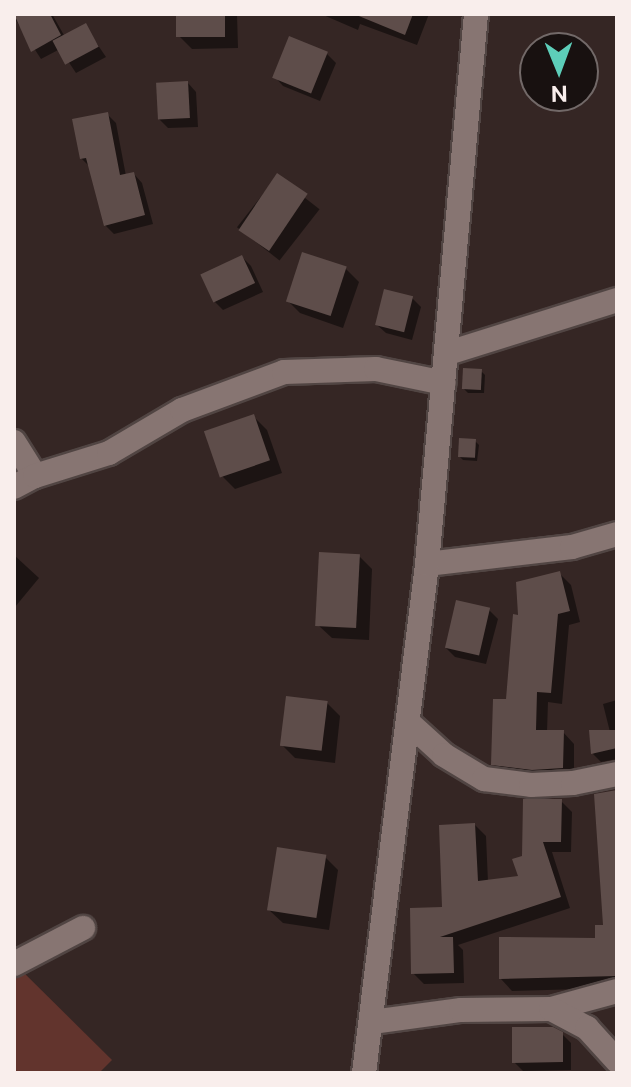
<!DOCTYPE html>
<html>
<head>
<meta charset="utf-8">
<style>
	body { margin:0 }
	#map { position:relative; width:631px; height:1087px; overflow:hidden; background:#352624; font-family:"Public Sans",sans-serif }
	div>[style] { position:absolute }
	.green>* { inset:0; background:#62342d }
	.shadow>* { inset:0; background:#0007; transform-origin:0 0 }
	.building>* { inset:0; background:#5e4d4a; transform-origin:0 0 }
	.roads { filter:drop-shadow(2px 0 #514543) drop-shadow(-2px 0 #514543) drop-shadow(0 2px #514543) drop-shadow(0 -2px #514543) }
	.street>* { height:24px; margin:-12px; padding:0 12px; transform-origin:12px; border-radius:12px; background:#877572 }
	span { translate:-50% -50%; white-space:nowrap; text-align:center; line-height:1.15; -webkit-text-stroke:7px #181110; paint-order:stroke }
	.frame { position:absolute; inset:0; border:16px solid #f9eeec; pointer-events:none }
	.north { position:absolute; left:519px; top:32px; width:80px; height:80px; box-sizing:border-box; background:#181110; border:2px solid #726968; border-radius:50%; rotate:179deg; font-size:22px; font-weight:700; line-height:32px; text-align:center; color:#f9eeec }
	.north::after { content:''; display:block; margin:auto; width:28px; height:36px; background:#5dceb9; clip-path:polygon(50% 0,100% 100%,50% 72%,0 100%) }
</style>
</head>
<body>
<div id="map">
	<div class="green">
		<i style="clip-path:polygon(14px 963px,112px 1060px,99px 1073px,14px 1073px)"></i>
	</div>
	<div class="shadow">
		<i style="clip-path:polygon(25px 14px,52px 14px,65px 37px,85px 26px,106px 57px,76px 73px,60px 49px,41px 59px,15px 19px)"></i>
		<i style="clip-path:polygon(178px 14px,237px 14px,238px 48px,192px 49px,179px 36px)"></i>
		<i style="clip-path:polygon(321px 14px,429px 14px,417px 45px,360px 24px,358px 30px)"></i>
		<i style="clip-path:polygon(291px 39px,327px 54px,336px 63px,320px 101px,283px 86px,275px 77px)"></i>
		<i style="clip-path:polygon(188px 83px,196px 92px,198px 127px,168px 128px,159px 119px)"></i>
		<i style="clip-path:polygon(107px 114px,116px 123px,126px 176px,134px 174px,142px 183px,153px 224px,114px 234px,105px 225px,90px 167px,81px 158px)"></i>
		<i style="left:277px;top:176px;width:54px;height:65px;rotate:38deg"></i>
		<i style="clip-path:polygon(242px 257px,251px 266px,263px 292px,223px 310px,214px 301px)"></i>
		<i style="clip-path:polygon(346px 269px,359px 282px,343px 328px,300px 313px,287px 300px)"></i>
		<i style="clip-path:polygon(412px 298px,421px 307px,412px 340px,386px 333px,377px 325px)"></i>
		<i style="clip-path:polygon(481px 371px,485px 375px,484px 393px,468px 393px,464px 389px)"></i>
		<i style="clip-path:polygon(253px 416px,267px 430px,282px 473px,235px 489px,222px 476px)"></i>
		<i style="clip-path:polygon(475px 441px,479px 445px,477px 461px,463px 460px,459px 456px)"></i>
		<i style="clip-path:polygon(14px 555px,39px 578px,15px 607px,14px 606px)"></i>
		<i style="clip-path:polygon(359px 556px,372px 569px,369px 640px,332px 638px,318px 625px)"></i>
		<i style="clip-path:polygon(559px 573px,571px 585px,580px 622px,569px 625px,562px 704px,548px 702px,547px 732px,563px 732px,574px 744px,574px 779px,505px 776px,493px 764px,508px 701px,520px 618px)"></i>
		<i style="clip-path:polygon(489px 610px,498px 619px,486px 664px,455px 657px,446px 648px)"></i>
		<i style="clip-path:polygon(617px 700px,617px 759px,601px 762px,593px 754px,610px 732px,603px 704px)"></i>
		<i style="clip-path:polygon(327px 703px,340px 716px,335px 763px,295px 758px,282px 745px)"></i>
		<i style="clip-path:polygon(561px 801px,572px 812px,571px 852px,552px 852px,570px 908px,458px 945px,463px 950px,464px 983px,424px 984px,413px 973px,444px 909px,475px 825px,486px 836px,488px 882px,520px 877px,524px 858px)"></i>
		<i style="clip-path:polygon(325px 857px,338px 870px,329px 930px,283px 923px,269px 910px)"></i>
		<i style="clip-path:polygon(617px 926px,617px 988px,512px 991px,501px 979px,598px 940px)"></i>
		<i style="clip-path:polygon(562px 1034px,571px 1043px,571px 1070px,523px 1071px,514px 1062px)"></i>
	</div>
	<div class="building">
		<i style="clip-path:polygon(14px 14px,50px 14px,61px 35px,31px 52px)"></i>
		<i style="left:176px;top:14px;width:49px;height:23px"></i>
		<i style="clip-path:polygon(354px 14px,413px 14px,405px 35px)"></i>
		<i style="left:86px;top:23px;width:27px;height:38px;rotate:62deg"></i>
		<i style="left:289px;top:36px;width:42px;height:45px;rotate:22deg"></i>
		<i style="left:188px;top:81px;width:37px;height:32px;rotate:87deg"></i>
		<i style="clip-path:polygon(108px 112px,120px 175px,134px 172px,145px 215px,104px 226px,86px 158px,80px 159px,72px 119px)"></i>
		<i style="left:277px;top:173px;width:37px;height:69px;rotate:34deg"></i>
		<i style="left:302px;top:252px;width:47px;height:52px;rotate:18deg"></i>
		<i style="left:242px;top:255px;width:31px;height:46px;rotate:65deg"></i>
		<i style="left:384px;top:289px;width:30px;height:37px;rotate:14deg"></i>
		<i style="left:463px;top:368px;width:19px;height:21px;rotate:3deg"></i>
		<i style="left:254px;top:414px;width:49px;height:53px;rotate:71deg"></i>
		<i style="left:459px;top:438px;width:17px;height:19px;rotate:3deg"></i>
		<i style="left:319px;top:552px;width:41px;height:74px;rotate:3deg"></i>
		<i style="clip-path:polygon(560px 571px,570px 611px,558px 614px,551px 693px,537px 692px,536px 730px,564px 730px,563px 768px,532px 770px,491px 765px,493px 699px,506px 699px,513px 614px,518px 615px,516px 582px)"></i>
		<i style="left:456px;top:600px;width:35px;height:49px;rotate:13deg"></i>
		<i style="left:286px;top:696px;width:42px;height:50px;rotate:7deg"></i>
		<i style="clip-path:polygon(589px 730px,617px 730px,617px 748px,591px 754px)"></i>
		<i style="clip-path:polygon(617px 790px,617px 976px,499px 979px,499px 937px,595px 938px,595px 925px,603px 925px,594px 794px)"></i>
		<i style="clip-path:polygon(523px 799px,562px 799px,561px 842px,543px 842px,561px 897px,440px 937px,453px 937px,454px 973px,411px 974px,410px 908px,442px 907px,439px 825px,475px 823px,478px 881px,518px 876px,512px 859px,522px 856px)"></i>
		<i style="left:277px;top:847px;width:50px;height:64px;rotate:9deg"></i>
		<i style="clip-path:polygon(512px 1027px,553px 1027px,563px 1032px,563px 1062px,512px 1063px)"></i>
	</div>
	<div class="roads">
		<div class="street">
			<i style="left:448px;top:353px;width:177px;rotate:-17.4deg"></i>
			<i style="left:14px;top:442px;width:40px;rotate:58deg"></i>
			<i style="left:14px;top:487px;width:24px;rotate:-28deg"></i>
			<i style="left:35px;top:476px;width:77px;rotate:-17.3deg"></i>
			<i style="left:109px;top:453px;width:85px;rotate:-30.5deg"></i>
			<i style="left:182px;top:410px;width:109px;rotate:-20.4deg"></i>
			<i style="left:284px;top:372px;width:92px;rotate:-1.9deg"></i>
			<i style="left:376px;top:369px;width:69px;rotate:11.6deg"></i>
			<i style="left:427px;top:564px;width:146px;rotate:-6.7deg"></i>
			<i style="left:572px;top:547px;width:47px;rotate:-16.1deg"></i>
			<i style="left:409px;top:723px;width:47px;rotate:42.4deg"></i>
			<i style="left:444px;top:755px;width:47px;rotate:31deg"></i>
			<i style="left:484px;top:779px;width:47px;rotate:7.3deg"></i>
			<i style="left:531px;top:785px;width:42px;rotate:-2.7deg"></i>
			<i style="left:573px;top:783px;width:45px;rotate:-11.6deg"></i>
			<i style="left:14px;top:964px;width:78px;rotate:-27.6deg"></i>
			<i style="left:551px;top:1009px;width:68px;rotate:-15.3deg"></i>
			<i style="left:372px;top:1022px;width:90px;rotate:-7.7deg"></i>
			<i style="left:461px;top:1010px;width:90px;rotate:-0.6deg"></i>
			<i style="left:551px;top:1009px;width:41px;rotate:27.8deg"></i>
			<i style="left:587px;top:1028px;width:45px;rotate:47.7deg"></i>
			<i style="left:364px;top:1073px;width:513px;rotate:-82.94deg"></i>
			<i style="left:427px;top:564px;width:552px;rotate:-84.91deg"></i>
		</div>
	</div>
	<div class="frame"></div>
	<div class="north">N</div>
</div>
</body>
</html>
